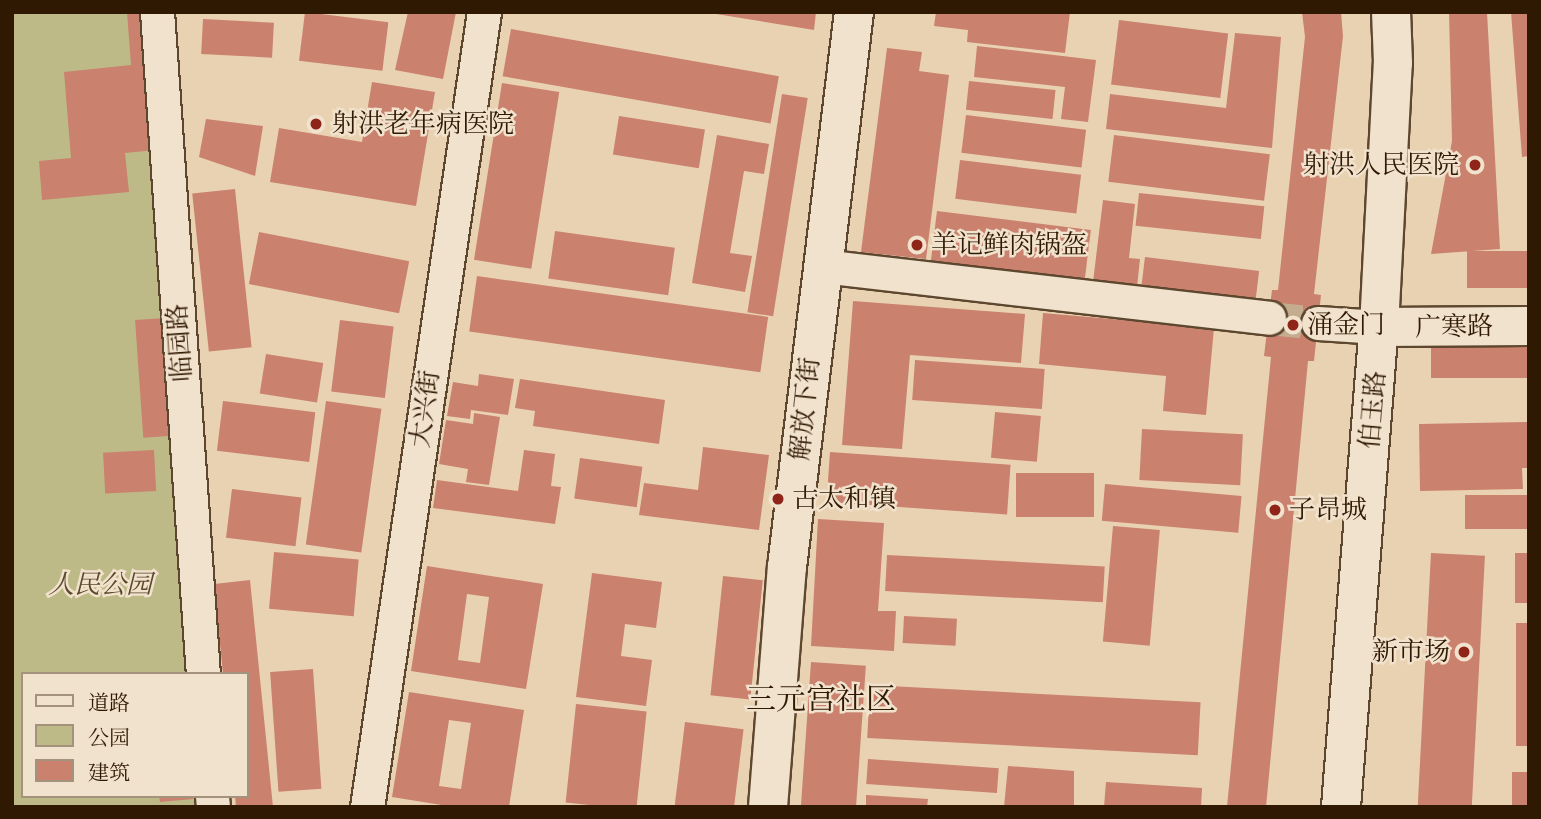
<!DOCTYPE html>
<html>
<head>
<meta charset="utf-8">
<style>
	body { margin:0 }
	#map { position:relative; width:1541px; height:819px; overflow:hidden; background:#e9d2b2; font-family:"EB Garamond","Noto Serif SC",serif }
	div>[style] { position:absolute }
	.green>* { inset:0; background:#beba87 }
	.building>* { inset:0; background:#ca816e; transform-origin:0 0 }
	.minor-tunnel>* { height:33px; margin-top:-16.5px; transform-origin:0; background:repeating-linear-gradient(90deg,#c4ad8f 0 33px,transparent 0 50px) }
	.roads { filter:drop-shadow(2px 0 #5e472f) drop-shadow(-2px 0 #5e472f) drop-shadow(0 2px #5e472f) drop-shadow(0 -2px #5e472f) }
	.minor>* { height:33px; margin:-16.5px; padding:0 16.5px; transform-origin:16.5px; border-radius:16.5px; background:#f1e2cd }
	.tertiary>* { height:38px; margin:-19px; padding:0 19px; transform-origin:19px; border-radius:19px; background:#f1e2cd }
	.secondary>* { height:38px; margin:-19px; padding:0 19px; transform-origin:19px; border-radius:19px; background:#f1e2cd }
	.dots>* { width:19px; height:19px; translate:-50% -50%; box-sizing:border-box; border:4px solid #f1e2cd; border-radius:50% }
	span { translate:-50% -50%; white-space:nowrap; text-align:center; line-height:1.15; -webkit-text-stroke:5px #f1e2cd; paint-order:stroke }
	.poi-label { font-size:26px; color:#301903 }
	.left { translate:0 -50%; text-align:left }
	.right { translate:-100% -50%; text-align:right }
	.street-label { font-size:26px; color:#301903 }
	.park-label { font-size:26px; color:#5b492b; font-style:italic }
	.quarter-label { font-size:30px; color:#301903 }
	.frame { position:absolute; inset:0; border:14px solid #301903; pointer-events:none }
	.legend { position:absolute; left:21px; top:672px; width:228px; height:126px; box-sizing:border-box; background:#f1e2cd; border:2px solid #a4927c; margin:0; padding:9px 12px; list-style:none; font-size:21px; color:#301903 }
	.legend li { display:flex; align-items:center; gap:14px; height:35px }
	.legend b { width:35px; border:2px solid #a4927c }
</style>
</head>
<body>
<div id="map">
	<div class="green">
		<i style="clip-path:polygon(12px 12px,148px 12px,194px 674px,23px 674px,23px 796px,203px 796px,204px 807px,12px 807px)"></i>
	</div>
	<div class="building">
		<i style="clip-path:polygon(127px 12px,144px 12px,155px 150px,125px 153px,129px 192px,42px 200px,39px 161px,71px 158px,64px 72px,131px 65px)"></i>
		<i style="left:305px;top:12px;width:84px;height:49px;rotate:7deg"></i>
		<i style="clip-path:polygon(408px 12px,456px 12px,443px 79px,395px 70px)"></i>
		<i style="clip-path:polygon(704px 12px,816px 12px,814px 30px)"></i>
		<i style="clip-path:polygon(936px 12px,1070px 12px,1065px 53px,967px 42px,968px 30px,934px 26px)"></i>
		<i style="clip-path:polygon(1302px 12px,1341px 12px,1343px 36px,1314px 294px,1321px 295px,1314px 361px,1308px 361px,1266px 807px,1227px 807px,1271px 357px,1264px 356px,1272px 290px,1278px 290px,1305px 37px)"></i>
		<i style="clip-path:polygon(1449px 12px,1487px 12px,1500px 249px,1431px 254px,1452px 141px)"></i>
		<i style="clip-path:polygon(1511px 12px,1529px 12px,1529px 156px,1522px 157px)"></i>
		<i style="left:203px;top:19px;width:71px;height:35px;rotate:3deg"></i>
		<i style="left:1119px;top:20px;width:110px;height:65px;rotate:7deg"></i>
		<i style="left:511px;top:29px;width:272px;height:48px;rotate:10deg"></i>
		<i style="clip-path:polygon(1235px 33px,1281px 37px,1272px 148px,1106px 129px,1110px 94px,1226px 108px)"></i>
		<i style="clip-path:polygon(977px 46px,1096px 60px,1088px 122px,1061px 119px,1065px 87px,974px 77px)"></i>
		<i style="clip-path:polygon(887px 48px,922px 52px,919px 71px,949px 75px,926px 259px,861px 252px)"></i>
		<i style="left:969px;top:81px;width:87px;height:29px;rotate:6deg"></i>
		<i style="clip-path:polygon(372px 82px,435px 92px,416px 206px,270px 182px,279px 128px,362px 142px)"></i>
		<i style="left:502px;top:83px;width:58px;height:179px;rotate:9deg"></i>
		<i style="left:782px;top:94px;width:26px;height:221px;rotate:9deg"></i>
		<i style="left:966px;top:115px;width:121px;height:38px;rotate:7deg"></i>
		<i style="left:619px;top:116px;width:87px;height:39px;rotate:9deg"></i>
		<i style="clip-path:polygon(206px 119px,263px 126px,255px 176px,199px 157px)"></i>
		<i style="clip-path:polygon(717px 135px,769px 144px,764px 174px,744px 171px,730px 253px,752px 256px,745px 292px,692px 283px)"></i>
		<i style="left:1114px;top:135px;width:157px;height:47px;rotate:7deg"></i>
		<i style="left:960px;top:160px;width:122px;height:39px;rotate:7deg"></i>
		<i style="left:235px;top:189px;width:159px;height:43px;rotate:84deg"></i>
		<i style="left:1139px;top:193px;width:126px;height:33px;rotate:6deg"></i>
		<i style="clip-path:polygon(1103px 200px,1135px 204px,1129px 258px,1140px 259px,1137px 287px,1093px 282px)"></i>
		<i style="left:937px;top:211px;width:155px;height:50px;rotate:7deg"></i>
		<i style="left:555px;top:231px;width:121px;height:48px;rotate:8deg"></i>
		<i style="left:259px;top:232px;width:153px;height:53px;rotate:11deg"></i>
		<i style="left:1529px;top:251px;width:37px;height:62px;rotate:90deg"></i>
		<i style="left:1145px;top:257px;width:115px;height:30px;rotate:7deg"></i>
		<i style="left:477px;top:276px;width:294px;height:56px;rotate:8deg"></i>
		<i style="clip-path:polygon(853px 301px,1025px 314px,1021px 363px,910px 355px,902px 449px,842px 445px)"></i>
		<i style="clip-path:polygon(1043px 313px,1214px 328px,1206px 415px,1163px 411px,1166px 376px,1039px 364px)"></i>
		<i style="left:164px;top:318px;width:118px;height:29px;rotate:86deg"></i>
		<i style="left:340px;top:320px;width:54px;height:72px;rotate:7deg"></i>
		<i style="left:1431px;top:344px;width:98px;height:34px"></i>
		<i style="left:266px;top:354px;width:58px;height:40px;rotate:9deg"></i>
		<i style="left:915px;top:360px;width:130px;height:40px;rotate:4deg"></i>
		<i style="clip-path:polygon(479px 374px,514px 379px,508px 415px,471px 410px,470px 419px,447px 416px,453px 382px,478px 386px)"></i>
		<i style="clip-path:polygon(520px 379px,665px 400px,659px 444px,533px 426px,535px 411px,515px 408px)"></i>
		<i style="left:223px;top:401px;width:93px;height:50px;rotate:7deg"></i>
		<i style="left:326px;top:401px;width:56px;height:145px;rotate:8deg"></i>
		<i style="left:995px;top:412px;width:46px;height:46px;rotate:5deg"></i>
		<i style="clip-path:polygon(474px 413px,500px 417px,489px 485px,466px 482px,468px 469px,439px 464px,446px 420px,473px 424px)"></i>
		<i style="clip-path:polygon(1529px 422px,1529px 468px,1522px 468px,1523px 489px,1420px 491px,1419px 424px)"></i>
		<i style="left:1142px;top:429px;width:101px;height:51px;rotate:3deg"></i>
		<i style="clip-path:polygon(703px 447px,769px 455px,759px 530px,639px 515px,644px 483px,698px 490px)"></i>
		<i style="left:154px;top:450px;width:41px;height:51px;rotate:87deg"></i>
		<i style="clip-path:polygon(524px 450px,555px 454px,551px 486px,561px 487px,555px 524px,433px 508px,437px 480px,518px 491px)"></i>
		<i style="left:830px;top:452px;width:181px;height:50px;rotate:4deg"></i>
		<i style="left:580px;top:458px;width:63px;height:41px;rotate:8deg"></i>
		<i style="left:1016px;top:473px;width:78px;height:44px"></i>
		<i style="left:1105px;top:484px;width:137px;height:37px;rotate:5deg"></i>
		<i style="left:232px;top:489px;width:70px;height:49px;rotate:7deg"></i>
		<i style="left:1529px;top:495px;width:34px;height:64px;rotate:90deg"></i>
		<i style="clip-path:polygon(818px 519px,884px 523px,878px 611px,896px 611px,894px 651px,811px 646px)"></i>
		<i style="left:1113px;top:526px;width:47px;height:116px;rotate:5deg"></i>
		<i style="left:274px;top:552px;width:85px;height:57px;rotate:5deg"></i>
		<i style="left:1431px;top:553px;width:54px;height:255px;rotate:3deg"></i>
		<i style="left:1515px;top:553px;width:14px;height:50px"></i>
		<i style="left:887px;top:555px;width:218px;height:36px;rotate:3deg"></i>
		<i style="clip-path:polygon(evenodd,427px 566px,543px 584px,526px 689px,411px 671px,427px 566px,467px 594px,489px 597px,480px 663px,458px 660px,467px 594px)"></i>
		<i style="clip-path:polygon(592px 573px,662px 582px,656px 628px,625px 624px,621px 656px,652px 660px,646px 706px,576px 697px)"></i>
		<i style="left:723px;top:576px;width:40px;height:120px;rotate:6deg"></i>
		<i style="clip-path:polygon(250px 580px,273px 807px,236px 807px,235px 796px,247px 796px,247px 674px,223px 674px,214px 584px)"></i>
		<i style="left:904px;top:616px;width:53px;height:27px;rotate:3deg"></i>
		<i style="left:1516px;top:623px;width:13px;height:123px"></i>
		<i style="left:811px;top:662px;width:55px;height:145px;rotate:4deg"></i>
		<i style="left:313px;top:669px;width:120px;height:43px;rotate:86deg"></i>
		<i style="left:870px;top:685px;width:331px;height:53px;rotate:3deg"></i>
		<i style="clip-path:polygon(evenodd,409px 692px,524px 710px,509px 807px,454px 807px,392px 797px,409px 692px,449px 720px,471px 723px,461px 789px,439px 786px,449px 720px)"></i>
		<i style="left:576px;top:704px;width:71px;height:99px;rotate:6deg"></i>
		<i style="left:685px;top:722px;width:59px;height:86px;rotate:7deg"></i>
		<i style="left:868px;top:759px;width:131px;height:25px;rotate:4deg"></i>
		<i style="clip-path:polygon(1008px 766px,1074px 771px,1074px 807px,1004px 807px)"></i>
		<i style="left:1512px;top:772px;width:17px;height:35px"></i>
		<i style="clip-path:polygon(1106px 782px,1202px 788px,1201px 807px,1104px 807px)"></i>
		<i style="clip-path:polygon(866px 795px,928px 799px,927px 807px,866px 807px)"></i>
		<i style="clip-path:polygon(159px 796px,193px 796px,193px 799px,160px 802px)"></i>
	</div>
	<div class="minor-tunnel">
		<i style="left:1269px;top:318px;width:49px;rotate:5.8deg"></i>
	</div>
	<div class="roads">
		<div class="minor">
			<i style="left:157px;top:12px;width:664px;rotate:86.03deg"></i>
			<i style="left:822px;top:266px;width:450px;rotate:6.6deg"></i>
			<i style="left:1318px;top:323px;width:61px;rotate:3.8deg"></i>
			<i style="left:212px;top:796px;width:11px;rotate:85deg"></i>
			<i style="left:367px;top:807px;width:804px;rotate:-81.63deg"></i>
		</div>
		<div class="tertiary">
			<i style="left:1379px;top:327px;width:150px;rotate:-0.4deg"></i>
			<i style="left:768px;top:807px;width:241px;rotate:-85.5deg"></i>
			<i style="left:787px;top:567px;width:559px;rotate:-83.12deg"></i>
		</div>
		<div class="secondary">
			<i style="left:1341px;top:807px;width:482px;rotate:-85.5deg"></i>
			<i style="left:1379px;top:327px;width:264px;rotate:-87deg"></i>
			<i style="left:1393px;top:63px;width:51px;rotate:-92.2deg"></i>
		</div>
	</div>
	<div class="dots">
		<i style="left:316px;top:124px;background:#8f2418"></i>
		<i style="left:1475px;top:165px;background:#8f2418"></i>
		<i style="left:917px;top:245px;background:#8f2418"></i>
		<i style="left:1293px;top:325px;background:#8f2418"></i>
		<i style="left:778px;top:499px;background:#8f2418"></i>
		<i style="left:1275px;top:510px;background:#8f2418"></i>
		<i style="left:1464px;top:652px;background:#8f2418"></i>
	</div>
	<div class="poi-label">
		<span class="left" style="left:332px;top:124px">射洪老年病医院</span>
		<span class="right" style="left:1459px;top:165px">射洪人民医院</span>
		<span class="left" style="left:931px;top:245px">羊记鲜肉锅盔</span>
		<span class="left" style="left:1307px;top:325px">涌金门</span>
		<span class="left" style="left:792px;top:499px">古太和镇</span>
		<span class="left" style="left:1289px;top:510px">子昂城</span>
		<span class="right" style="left:1450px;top:652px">新市场</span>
	</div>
	<div class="street-label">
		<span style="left:1454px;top:327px;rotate:-1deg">广寒路</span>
		<span style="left:180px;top:343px;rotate:-94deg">临园路</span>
		<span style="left:425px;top:409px;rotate:-82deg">大兴街</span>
		<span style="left:805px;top:409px;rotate:-84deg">解放下街</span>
		<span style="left:1373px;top:410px;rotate:-85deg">伯玉路</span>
	</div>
	<div class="park-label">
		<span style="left:100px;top:585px">人民公园</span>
	</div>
	<div class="quarter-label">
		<span style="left:821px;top:699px">三元宫社区</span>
	</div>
	<div class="frame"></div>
	<ul class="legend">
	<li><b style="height:9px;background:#f1e2cd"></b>道路</li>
	<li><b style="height:19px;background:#beba87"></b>公园</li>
	<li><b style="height:19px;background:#ca816e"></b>建筑</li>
	</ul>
</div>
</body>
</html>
